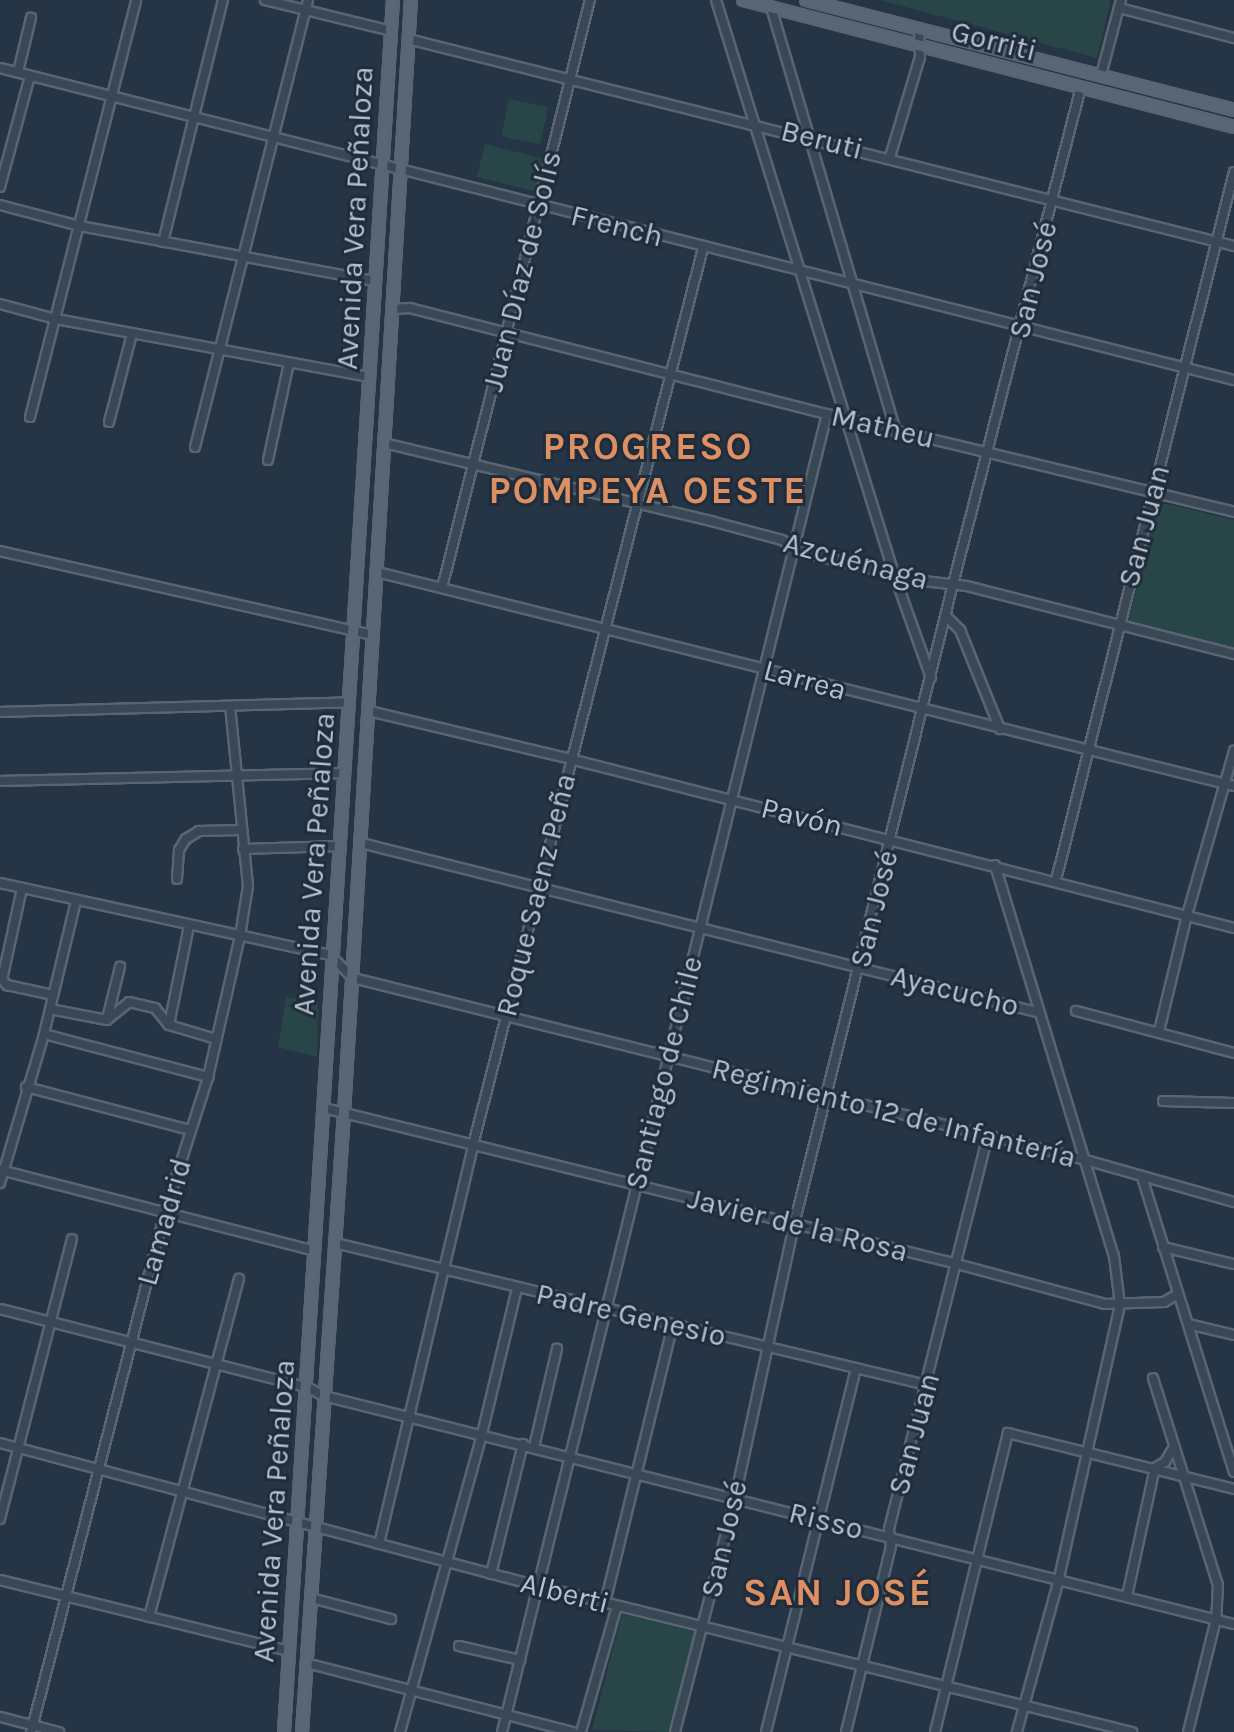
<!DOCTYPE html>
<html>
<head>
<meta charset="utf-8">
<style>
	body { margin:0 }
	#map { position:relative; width:1234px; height:1732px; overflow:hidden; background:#253546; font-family:Karla,sans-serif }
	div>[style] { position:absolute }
	.green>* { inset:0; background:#284547; transform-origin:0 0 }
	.roads { filter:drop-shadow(2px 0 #596572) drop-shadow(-2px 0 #596572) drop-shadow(0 2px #596572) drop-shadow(0 -2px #596572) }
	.minor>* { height:8px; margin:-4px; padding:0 4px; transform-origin:4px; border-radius:4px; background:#3a4755 }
	.major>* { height:10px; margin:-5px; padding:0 5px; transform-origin:5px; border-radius:5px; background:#586675 }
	span { translate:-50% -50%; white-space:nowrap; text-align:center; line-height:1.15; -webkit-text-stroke:6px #1f2c3b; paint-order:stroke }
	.street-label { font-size:30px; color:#b8c2ce }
	.district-label { font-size:38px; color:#de9063; font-weight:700; letter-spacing:2px }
</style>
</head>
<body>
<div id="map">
	<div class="green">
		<i style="clip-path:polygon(879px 0,1111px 0,1097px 58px)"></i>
		<i style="left:509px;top:99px;width:40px;height:38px;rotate:12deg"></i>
		<i style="left:485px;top:144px;width:63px;height:34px;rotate:14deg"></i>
		<i style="clip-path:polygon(1158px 502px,1234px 520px,1234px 647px,1128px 622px)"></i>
		<i style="clip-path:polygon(286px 997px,318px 1001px,317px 1057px,278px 1047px)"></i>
		<i style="clip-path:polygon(622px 1614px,696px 1632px,669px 1732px,592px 1730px)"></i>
	</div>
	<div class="roads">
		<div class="minor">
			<i style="left:265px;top:0;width:130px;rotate:13.8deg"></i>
			<i style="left:716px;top:0;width:601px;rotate:72.77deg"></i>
			<i style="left:894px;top:574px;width:110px;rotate:70.4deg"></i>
			<i style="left:771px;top:7px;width:443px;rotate:73.6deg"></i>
			<i style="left:1119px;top:8px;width:119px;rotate:14.6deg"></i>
			<i style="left:408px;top:39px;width:852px;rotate:14.07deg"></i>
			<i style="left:0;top:68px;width:1273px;rotate:14.19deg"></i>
			<i style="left:18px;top:72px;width:56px;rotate:-76.5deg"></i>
			<i style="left:1101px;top:75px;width:78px;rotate:-75.1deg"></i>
			<i style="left:890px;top:157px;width:104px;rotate:-73.3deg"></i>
			<i style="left:920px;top:57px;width:28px;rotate:-92deg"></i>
			<i style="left:0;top:187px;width:115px;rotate:-74.9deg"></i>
			<i style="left:0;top:205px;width:83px;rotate:14.7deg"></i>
			<i style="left:80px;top:226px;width:300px;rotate:10.6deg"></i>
			<i style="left:163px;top:242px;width:249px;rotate:-76.1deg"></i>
			<i style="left:0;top:304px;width:58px;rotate:15deg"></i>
			<i style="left:56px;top:319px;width:319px;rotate:10.5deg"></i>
			<i style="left:392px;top:309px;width:18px;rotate:-3deg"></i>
			<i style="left:410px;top:308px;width:430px;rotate:14.3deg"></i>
			<i style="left:827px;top:414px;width:419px;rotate:13.5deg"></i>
			<i style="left:30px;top:417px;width:430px;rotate:-75.7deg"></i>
			<i style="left:109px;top:422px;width:91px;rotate:-75.4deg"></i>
			<i style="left:384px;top:443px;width:336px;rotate:13.4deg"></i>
			<i style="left:711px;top:521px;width:73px;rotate:15deg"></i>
			<i style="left:782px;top:540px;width:22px;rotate:32deg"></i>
			<i style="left:801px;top:552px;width:126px;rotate:13.3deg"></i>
			<i style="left:924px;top:581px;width:43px;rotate:6.6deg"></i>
			<i style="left:967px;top:586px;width:276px;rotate:14.3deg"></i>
			<i style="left:195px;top:447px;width:461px;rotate:-75.8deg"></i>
			<i style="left:268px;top:460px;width:99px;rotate:-77.8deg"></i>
			<i style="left:0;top:551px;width:382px;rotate:12.7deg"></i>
			<i style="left:377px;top:572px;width:883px;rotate:14.02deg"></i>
			<i style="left:442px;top:588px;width:606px;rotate:-75.87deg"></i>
			<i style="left:946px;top:616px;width:20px;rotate:45deg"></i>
			<i style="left:960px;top:630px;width:107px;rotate:68deg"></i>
			<i style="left:369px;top:711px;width:207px;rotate:13.4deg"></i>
			<i style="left:570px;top:759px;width:685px;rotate:14.28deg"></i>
			<i style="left:0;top:712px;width:349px;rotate:-1.6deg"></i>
			<i style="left:0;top:781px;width:344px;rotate:-1.3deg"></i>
			<i style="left:361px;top:843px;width:697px;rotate:14.04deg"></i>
			<i style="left:243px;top:849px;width:95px;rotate:-1.8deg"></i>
			<i style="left:995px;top:865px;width:409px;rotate:73.1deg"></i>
			<i style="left:1114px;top:1256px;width:49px;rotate:83deg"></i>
			<i style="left:1120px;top:1305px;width:281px;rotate:102.6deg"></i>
			<i style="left:1059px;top:1579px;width:159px;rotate:105.4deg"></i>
			<i style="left:177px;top:879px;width:29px;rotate:-86deg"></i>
			<i style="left:179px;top:850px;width:13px;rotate:-58deg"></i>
			<i style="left:186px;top:839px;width:15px;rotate:-32deg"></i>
			<i style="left:199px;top:831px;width:41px;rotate:-1.4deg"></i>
			<i style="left:1056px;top:880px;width:730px;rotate:-75.89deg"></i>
			<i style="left:0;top:883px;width:338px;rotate:12.3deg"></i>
			<i style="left:330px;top:955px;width:33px;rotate:45deg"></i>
			<i style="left:353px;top:978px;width:751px;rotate:13.94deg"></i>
			<i style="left:1082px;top:1159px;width:158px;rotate:15.8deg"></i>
			<i style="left:0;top:977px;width:11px;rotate:49deg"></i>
			<i style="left:7px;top:985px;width:47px;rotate:12.3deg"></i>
			<i style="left:2px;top:980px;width:94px;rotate:-77.7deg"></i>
			<i style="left:50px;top:1009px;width:58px;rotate:10.9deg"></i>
			<i style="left:107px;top:1020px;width:28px;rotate:-39deg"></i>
			<i style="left:129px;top:1002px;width:27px;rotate:13deg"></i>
			<i style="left:155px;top:1008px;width:22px;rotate:51deg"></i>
			<i style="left:169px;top:1025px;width:49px;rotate:16.6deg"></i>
			<i style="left:1076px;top:1011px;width:163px;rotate:14.9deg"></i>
			<i style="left:107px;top:1019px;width:54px;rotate:-76deg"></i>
			<i style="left:169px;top:1025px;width:101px;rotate:-78.6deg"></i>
			<i style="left:1159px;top:1031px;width:119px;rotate:-76.4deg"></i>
			<i style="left:1187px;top:915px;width:171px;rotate:-74deg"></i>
			<i style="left:44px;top:1034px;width:170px;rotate:14.7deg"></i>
			<i style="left:26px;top:1087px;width:170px;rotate:14.7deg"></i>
			<i style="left:1163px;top:1101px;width:71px;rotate:1.6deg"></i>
			<i style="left:324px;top:1108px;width:652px;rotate:13.84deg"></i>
			<i style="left:957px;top:1264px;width:153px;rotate:15.1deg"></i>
			<i style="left:1105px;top:1304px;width:59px;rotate:-1.9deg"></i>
			<i style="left:1164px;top:1302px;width:16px;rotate:-30deg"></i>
			<i style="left:0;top:1170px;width:325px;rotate:14.4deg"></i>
			<i style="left:1142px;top:1177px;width:309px;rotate:72.7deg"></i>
			<i style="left:0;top:1183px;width:155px;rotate:-73.5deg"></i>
			<i style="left:44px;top:1034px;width:137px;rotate:-76.5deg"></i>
			<i style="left:335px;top:1243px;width:609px;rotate:13.49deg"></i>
			<i style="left:1163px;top:1247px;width:73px;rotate:13.5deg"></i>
			<i style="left:0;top:1309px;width:317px;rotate:14.3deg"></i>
			<i style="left:307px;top:1387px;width:19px;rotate:28deg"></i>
			<i style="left:324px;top:1396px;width:938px;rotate:14.07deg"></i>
			<i style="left:1188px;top:1324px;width:47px;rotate:13.4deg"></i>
			<i style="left:1153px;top:1378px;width:217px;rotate:72.6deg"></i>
			<i style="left:1218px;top:1585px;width:34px;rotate:93deg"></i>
			<i style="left:1216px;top:1619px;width:116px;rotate:103.9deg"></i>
			<i style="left:0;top:1443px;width:557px;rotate:14.89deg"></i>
			<i style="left:538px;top:1586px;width:612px;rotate:13.81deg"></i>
			<i style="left:534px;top:1447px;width:101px;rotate:-76.8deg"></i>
			<i style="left:0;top:1519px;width:289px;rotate:-75.6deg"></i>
			<i style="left:379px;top:1544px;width:410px;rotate:-76.7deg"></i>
			<i style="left:473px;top:1145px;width:926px;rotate:-75.62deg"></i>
			<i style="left:491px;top:1574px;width:134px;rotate:-76.2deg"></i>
			<i style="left:0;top:1580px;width:298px;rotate:13.8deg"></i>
			<i style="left:1127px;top:1596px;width:131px;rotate:-77.7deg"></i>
			<i style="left:1155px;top:1468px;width:12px;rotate:-31deg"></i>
			<i style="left:1165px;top:1462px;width:17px;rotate:-59deg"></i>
			<i style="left:311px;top:1598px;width:83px;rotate:14.7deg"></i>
			<i style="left:605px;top:1603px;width:286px;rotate:-76.3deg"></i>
			<i style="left:149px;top:1617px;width:350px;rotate:-75.1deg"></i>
			<i style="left:459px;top:1646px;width:63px;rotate:12.9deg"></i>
			<i style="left:306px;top:1663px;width:276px;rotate:14.5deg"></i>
			<i style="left:0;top:1717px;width:61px;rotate:14.3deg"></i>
			<i style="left:31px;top:1732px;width:537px;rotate:-75.55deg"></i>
			<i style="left:165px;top:1212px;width:142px;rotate:-72.3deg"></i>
			<i style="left:208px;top:1077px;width:145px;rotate:-77.2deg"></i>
			<i style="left:240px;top:936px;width:51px;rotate:-80.9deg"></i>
			<i style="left:248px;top:886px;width:180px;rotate:-95.7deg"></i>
			<i style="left:400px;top:1732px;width:309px;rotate:-74.6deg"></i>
			<i style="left:482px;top:1434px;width:150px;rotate:-76.5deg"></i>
			<i style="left:502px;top:1732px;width:1357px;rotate:-76.15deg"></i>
			<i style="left:581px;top:1732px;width:131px;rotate:-74.1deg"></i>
			<i style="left:675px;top:1732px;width:242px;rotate:-75.6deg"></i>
			<i style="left:735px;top:1498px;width:279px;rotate:-77.8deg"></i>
			<i style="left:794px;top:1225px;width:660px;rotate:-76.07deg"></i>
			<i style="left:953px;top:584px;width:513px;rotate:-75.56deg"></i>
			<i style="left:766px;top:1732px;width:375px;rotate:-76.1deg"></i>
			<i style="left:846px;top:1732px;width:191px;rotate:-76.4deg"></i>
			<i style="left:891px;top:1546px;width:17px;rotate:-97deg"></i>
			<i style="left:889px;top:1529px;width:405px;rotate:-75.9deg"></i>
			<i style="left:935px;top:1732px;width:308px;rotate:-76.3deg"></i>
			<i style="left:1008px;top:1433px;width:233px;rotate:13.9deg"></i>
		</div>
		<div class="major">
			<i style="left:743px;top:0;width:507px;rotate:14.5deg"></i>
			<i style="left:806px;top:0;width:442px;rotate:14.4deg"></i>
			<i style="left:284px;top:1732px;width:1735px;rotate:-86.4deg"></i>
			<i style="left:302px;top:1732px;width:620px;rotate:-86.12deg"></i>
			<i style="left:344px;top:1113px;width:1115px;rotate:-86.56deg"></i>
		</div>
	</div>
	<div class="street-label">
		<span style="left:994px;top:41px;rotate:14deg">Gorriti</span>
		<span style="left:822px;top:140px;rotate:14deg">Beruti</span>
		<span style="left:355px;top:218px;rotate:-87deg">Avenida Vera Peñaloza</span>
		<span style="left:617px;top:226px;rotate:14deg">French</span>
		<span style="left:522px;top:271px;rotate:-76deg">Juan Díaz de Solís</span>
		<span style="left:1033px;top:280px;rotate:-76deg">San José</span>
		<span style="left:883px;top:427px;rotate:13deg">Matheu</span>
		<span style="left:1144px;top:526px;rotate:-75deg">San Juan</span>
		<span style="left:856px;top:561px;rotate:15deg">Azcuénaga</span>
		<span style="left:805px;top:680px;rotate:15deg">Larrea</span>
		<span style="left:802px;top:817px;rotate:14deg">Pavón</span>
		<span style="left:314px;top:864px;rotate:-86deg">Avenida Vera Peñaloza</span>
		<span style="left:536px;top:895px;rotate:-76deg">Roque Saenz Peña</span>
		<span style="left:874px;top:909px;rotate:-76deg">San José</span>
		<span style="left:955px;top:991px;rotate:14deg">Ayacucho</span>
		<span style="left:664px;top:1073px;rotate:-76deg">Santiago de Chile</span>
		<span style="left:894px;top:1113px;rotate:14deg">Regimiento 12 de Infantería</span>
		<span style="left:164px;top:1222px;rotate:-74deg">Lamadrid</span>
		<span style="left:798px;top:1225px;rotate:14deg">Javier de la Rosa</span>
		<span style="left:631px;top:1315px;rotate:13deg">Padre Genesio</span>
		<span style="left:914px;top:1434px;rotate:-75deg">San Juan</span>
		<span style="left:274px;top:1511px;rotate:-86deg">Avenida Vera Peñaloza</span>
		<span style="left:826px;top:1521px;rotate:14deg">Risso</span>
		<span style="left:724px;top:1539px;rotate:-77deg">San José</span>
		<span style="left:565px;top:1593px;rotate:14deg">Alberti</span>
	</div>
	<div class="district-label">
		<span style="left:648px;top:469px">PROGRESO<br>POMPEYA OESTE</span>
		<span style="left:838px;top:1593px">SAN JOSÉ</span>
	</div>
</div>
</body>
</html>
